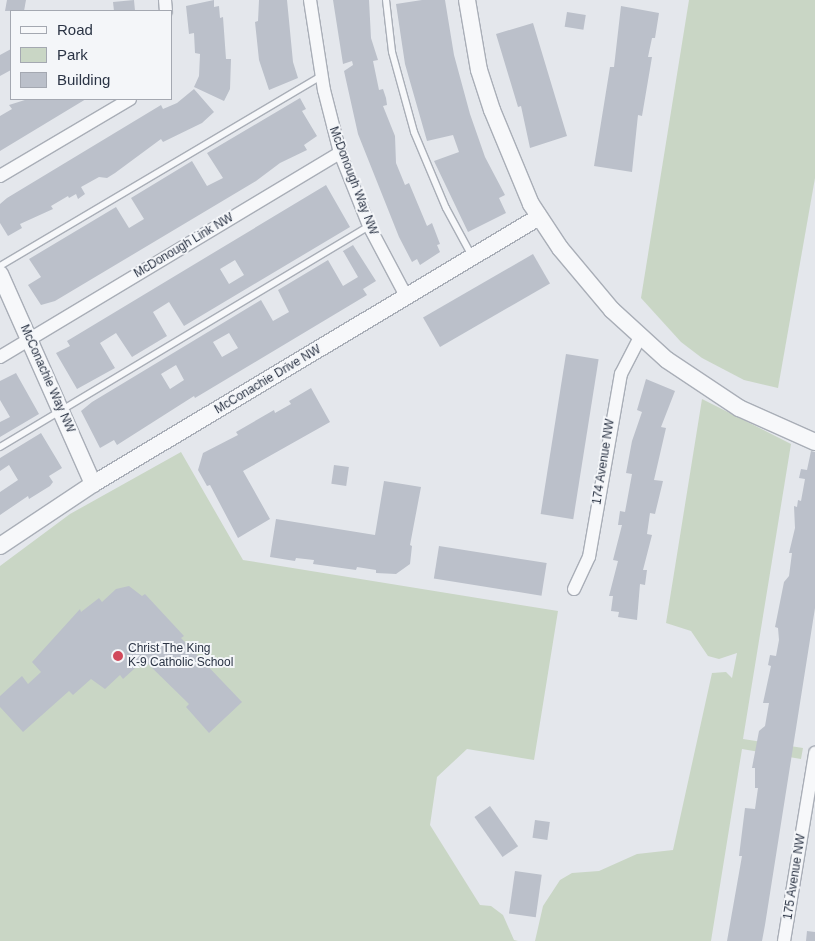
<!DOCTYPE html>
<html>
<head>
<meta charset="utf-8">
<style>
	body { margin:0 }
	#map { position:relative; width:815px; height:941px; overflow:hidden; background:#e4e7ec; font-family:Helvetica,sans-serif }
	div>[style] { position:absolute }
	.green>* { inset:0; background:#c9d6c5 }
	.building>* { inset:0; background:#bbc0ca; transform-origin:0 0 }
	.roads { filter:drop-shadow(1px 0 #a9aeb7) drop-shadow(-1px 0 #a9aeb7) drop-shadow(0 1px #a9aeb7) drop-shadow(0 -1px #a9aeb7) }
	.service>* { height:6px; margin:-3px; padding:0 3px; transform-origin:3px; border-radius:3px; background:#f7f8fa }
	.minor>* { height:12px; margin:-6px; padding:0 6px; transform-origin:6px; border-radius:6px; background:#f7f8fa }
	.tertiary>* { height:16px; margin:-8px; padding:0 8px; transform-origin:8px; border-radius:8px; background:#f7f8fa }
	.dots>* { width:14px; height:14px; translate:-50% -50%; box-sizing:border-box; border:2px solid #f4f6f9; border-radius:50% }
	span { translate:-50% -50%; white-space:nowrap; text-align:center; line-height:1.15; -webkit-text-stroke:4px #f4f6f9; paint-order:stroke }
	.street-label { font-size:12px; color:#2b3445 }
	.poi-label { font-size:12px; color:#2b3445 }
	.left { translate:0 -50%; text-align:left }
	.legend { position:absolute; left:10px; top:10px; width:162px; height:90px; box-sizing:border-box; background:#f4f6f9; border:1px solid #a4a8b1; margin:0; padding:6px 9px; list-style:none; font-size:15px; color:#2b3445 }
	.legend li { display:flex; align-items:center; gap:10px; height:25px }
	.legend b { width:25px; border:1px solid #a4a8b1 }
</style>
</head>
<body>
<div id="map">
	<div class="green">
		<i style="clip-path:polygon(689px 0,815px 0,815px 178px,778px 388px,744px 380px,702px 358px,681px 342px,641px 298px)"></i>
		<i style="clip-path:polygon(702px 399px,791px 444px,743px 739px,803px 748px,801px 759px,742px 749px,711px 941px,535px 941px,543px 906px,560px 880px,572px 873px,599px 871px,637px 854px,673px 850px,712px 673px,726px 672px,732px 678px,737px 653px,719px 659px,708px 656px,691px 631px,666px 623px)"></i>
		<i style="clip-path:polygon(181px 452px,243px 560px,558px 611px,534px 760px,467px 749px,437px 777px,430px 825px,480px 905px,491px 906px,503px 915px,514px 940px,518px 941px,0 941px,0 566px,70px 514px)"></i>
	</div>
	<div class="building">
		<i style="clip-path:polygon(7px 0,26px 0,24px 11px,5px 11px)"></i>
		<i style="clip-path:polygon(134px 0,135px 11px,114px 11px,113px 2px)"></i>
		<i style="clip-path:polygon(214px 0,214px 7px,219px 6px,220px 18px,223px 17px,226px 59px,231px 59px,230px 89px,224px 101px,194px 87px,199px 76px,200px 54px,195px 53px,194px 33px,189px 34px,186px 6px)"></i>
		<i style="clip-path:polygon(259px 0,287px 0,293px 62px,298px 78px,269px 90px,259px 60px,255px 22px,258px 21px)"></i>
		<i style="clip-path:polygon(333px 0,369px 0,371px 38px,378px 60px,373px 61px,379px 90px,383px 89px,386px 98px,387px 105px,383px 106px,395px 136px,396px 163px,405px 185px,409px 183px,427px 226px,432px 223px,440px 244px,437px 245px,440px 252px,420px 265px,417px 259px,412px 262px,399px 237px,358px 134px,344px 71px,353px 65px,352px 61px,343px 64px)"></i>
		<i style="clip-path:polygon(422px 0,445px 0,454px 55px,470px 114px,485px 157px,505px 195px,499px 198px,506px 213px,468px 232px,434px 161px,459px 152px,453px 135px,427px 141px,405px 64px,396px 4px)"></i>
		<i style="clip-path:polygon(621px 6px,659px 13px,655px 38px,652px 38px,648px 57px,652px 57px,642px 116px,638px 115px,632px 172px,594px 166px,610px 67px,614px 67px)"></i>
		<i style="left:567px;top:12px;width:19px;height:15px;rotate:9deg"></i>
		<i style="clip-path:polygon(533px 23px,567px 136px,530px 148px,521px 106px,518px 107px,496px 34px)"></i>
		<i style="clip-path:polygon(11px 49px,11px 70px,0 76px,0 55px)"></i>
		<i style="clip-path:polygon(194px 89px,214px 112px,202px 123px,163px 142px,161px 139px,115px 173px,107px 178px,99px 177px,81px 187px,85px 194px,78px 199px,76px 194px,69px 198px,68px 196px,51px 206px,53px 209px,20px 224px,22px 228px,8px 236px,0 223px,0 204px,7px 198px,161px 105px,163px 109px,177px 103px)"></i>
		<i style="clip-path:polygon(300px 98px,306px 109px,302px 111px,317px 136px,304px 145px,307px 150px,280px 163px,256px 181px,55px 301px,41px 305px,28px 285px,41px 277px,29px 259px,116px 207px,129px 228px,144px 219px,131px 198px,192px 161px,207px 186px,223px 178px,207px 153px)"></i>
		<i style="clip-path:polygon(28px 99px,86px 99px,0 151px,0 116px,12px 109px,9px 105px)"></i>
		<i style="clip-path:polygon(evenodd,326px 185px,350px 227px,184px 326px,169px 302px,153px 312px,167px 336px,132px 357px,116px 333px,100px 343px,115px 368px,77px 389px,56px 353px,70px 346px,67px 341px,326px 185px,235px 260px,244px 275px,229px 284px,220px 269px,235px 260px)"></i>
		<i style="clip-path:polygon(evenodd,353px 245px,376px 281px,363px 289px,367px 295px,195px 398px,194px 396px,117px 445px,114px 440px,100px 448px,81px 411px,92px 402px,261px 300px,273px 321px,289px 312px,278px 290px,328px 260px,343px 286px,358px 277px,343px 251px,353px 245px,229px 333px,238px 348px,222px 357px,213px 342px,229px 333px,353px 245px,176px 365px,184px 380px,170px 389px,161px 374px,176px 365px)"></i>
		<i style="left:533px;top:254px;width:34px;height:127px;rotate:60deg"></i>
		<i style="left:566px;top:354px;width:33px;height:162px;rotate:9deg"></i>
		<i style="clip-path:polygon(16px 373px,39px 414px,0 437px,0 422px,10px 417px,0 400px,0 381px)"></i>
		<i style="clip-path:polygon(646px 379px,675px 391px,661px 427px,666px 428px,654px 480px,663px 481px,655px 514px,650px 513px,647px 534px,652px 535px,643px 570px,647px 570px,645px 585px,640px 584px,637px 620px,618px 617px,619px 612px,611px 611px,613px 596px,609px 596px,618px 561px,613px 560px,622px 525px,618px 525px,620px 511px,625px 512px,632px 474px,626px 473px,632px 441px,642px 412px,637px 410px)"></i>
		<i style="clip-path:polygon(311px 388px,330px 422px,243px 471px,270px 519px,238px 538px,210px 485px,207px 486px,198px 470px,203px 453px,238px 435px,236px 432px,274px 410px,275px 413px,291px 404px,289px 401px)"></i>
		<i style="clip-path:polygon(41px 433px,62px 468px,49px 476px,53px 482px,50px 486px,29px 499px,28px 496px,0 515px,0 492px,18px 480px,9px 465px,0 471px,0 458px)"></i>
		<i style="clip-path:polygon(811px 451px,815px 452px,815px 608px,765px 925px,762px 941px,727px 941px,742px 856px,739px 856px,745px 808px,755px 809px,758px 788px,755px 788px,755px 768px,752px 768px,759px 731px,765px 726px,769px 703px,763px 703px,771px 666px,768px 665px,770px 655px,776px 656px,779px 640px,778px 628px,775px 627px,784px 582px,789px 576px,792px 553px,789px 553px,795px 528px,794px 506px,797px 507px,798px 500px,801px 501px,805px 479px,799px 478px,801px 469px,807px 470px)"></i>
		<i style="left:334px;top:465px;width:15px;height:19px;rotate:8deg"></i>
		<i style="clip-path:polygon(384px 481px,421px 487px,410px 545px,412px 546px,410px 564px,396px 574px,376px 573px,376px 570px,357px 567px,356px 570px,313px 564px,314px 560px,296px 558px,295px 561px,270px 557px,276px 519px,375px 535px)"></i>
		<i style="left:439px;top:546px;width:109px;height:33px;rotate:9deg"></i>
		<i style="clip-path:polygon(129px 586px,142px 596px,145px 594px,184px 636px,181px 638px,242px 702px,209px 733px,186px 707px,189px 704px,144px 660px,123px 679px,120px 675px,105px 689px,91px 679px,73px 695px,69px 691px,23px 732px,0 707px,0 696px,22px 676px,28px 684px,41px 672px,32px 662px,80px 609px,81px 612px,99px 598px,102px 602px,116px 589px)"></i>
		<i style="left:490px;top:806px;width:49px;height:19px;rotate:55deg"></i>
		<i style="left:535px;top:820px;width:15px;height:18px;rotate:8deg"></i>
		<i style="left:515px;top:871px;width:27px;height:43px;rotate:8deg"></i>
		<i style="clip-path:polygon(807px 931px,815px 932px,815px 941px,806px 941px)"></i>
	</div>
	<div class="roads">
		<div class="service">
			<i style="left:386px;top:0;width:52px;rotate:83.4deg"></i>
			<i style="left:392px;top:52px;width:83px;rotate:74.6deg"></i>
			<i style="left:414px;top:132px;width:82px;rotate:67.2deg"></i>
			<i style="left:446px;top:208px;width:55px;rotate:61.6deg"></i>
			<i style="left:0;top:266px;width:373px;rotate:-30.6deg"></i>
			<i style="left:0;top:447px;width:430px;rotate:-30.9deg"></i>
		</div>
		<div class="minor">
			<i style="left:165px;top:0;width:11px;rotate:85deg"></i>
			<i style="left:310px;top:0;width:91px;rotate:81.2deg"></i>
			<i style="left:324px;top:90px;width:65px;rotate:75.7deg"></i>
			<i style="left:340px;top:153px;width:79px;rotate:68.3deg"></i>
			<i style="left:369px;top:226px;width:79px;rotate:62.1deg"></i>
			<i style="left:0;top:176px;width:151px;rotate:-30.6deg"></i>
			<i style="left:0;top:357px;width:397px;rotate:-31deg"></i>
			<i style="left:574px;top:589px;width:35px;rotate:-65deg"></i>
			<i style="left:589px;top:557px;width:186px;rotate:-80.1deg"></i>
			<i style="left:621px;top:374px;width:42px;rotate:-62.8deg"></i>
			<i style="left:784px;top:941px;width:191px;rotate:-80.6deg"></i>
		</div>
		<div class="tertiary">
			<i style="left:467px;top:0;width:71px;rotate:80.3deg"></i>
			<i style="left:479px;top:70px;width:42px;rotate:72deg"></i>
			<i style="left:492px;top:110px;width:102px;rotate:67.5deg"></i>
			<i style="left:531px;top:204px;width:53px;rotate:56.6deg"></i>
			<i style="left:560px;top:248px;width:81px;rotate:50deg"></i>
			<i style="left:612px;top:310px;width:74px;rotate:42.3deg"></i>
			<i style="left:667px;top:360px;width:87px;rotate:33.7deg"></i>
			<i style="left:739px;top:408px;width:83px;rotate:24.1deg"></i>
			<i style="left:0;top:274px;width:230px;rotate:66.1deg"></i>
			<i style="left:0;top:546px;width:112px;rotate:-33.7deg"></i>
			<i style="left:93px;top:484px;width:520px;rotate:-30.91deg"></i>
		</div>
	</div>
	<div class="dots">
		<i style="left:118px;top:656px;background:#d1495b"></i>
	</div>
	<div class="street-label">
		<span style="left:353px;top:181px;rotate:69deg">McDonough Way NW</span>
		<span style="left:184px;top:246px;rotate:-31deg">McDonough Link NW</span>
		<span style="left:47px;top:379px;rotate:66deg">McConachie Way NW</span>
		<span style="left:268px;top:380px;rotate:-31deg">McConachie Drive NW</span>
		<span style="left:604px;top:462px;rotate:-81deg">174 Avenue NW</span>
		<span style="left:795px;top:877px;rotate:-81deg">175 Avenue NW</span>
	</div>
	<div class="poi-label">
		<span class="left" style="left:128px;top:656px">Christ The King<br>K-9 Catholic School</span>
	</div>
	<ul class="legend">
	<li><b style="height:6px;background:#f7f8fa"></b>Road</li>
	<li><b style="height:14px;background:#c9d6c5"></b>Park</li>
	<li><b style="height:14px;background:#bbc0ca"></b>Building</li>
	</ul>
</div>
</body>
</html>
